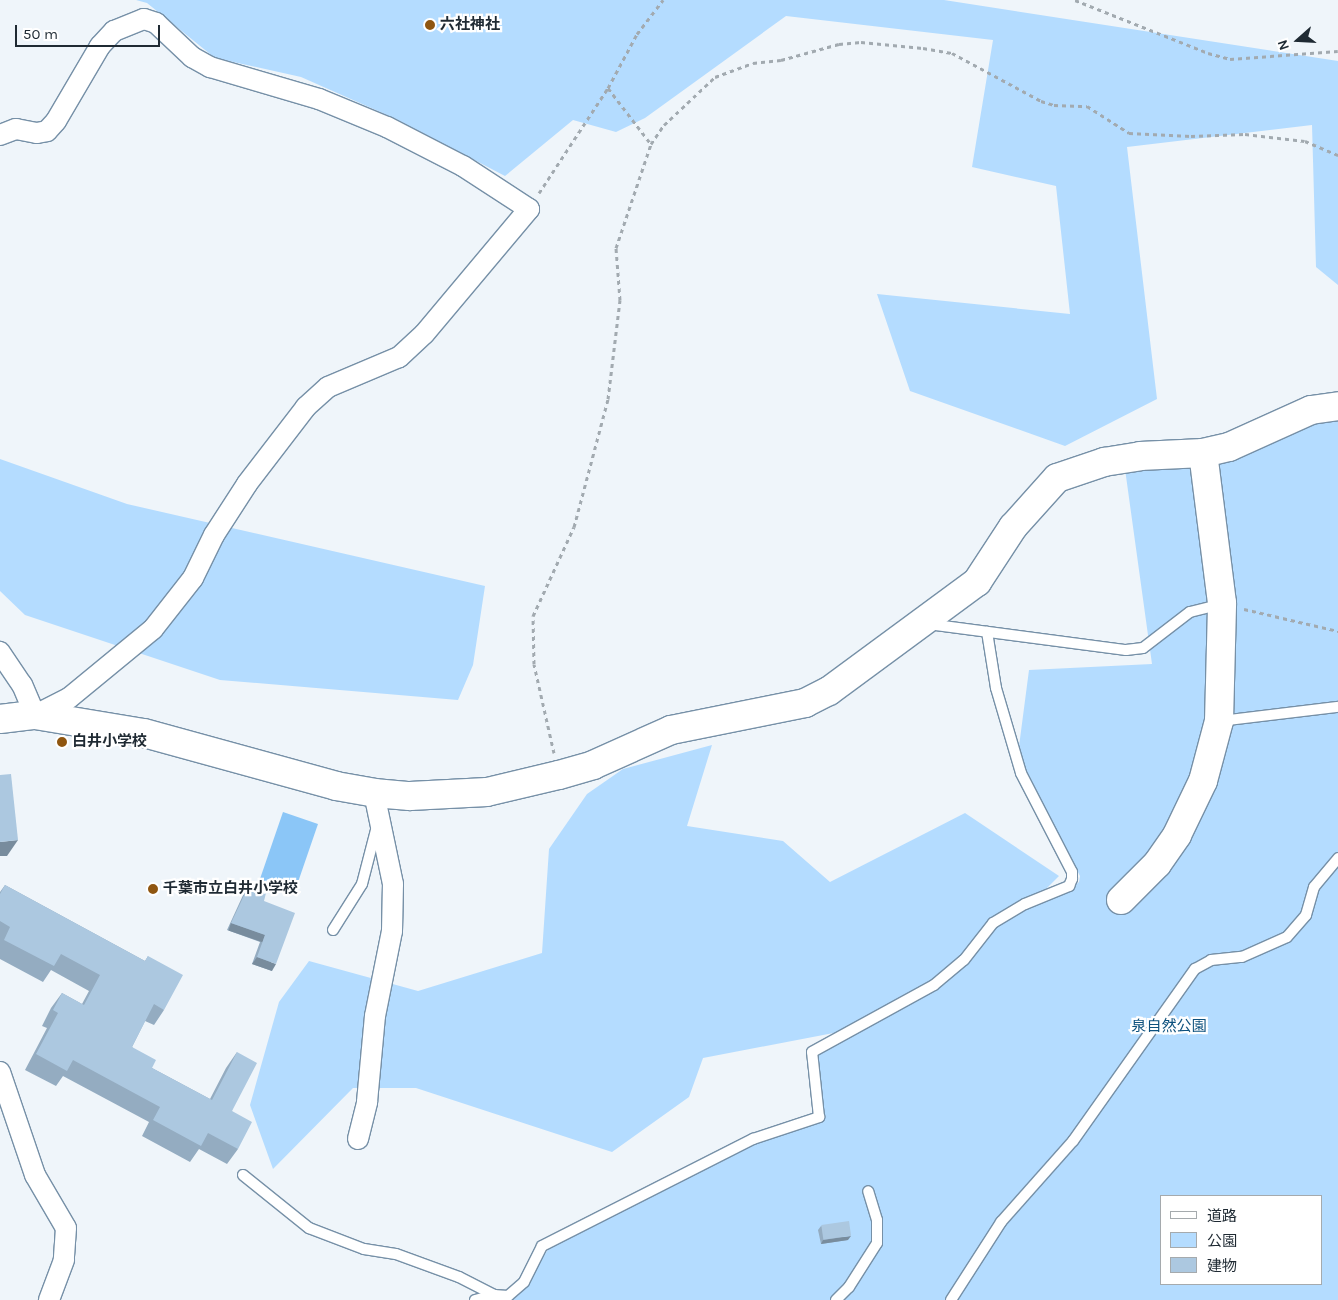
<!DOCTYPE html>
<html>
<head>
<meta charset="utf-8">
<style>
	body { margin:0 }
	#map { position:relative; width:1338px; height:1300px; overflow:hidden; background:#eff5fa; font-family:Karla,"Noto Sans JP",sans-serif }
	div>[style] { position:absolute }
	.green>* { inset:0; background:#b4dcff }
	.water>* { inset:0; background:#8bc6f7; transform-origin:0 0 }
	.path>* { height:3px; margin-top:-1.5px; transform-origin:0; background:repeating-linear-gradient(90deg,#a2aab0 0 4px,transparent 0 8px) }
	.roads { filter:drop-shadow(1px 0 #7690a7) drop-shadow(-1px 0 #7690a7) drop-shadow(0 1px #7690a7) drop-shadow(0 -1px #7690a7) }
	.lane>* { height:10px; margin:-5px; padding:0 5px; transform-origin:5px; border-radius:5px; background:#fff }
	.street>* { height:20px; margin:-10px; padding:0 10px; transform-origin:10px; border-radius:10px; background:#fff }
	.secondary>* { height:28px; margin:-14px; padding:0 14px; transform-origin:14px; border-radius:14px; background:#fff }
	.wall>* { inset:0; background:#94acc1 }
	.shaded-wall>* { inset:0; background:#788c9d; transform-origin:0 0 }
	.building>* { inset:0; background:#acc8e0; transform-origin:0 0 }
	.dots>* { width:14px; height:14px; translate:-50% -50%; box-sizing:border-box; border:2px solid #fff; border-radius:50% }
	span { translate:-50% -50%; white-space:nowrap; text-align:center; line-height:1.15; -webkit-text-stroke:4.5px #fff; paint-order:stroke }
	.poi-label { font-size:15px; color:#1f2a33; font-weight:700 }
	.left { translate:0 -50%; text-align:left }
	.park-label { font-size:15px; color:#0d517e }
	.legend { position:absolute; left:1160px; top:1195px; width:162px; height:90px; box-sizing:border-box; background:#fff; border:1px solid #a5aaad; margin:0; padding:6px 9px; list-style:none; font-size:15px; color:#1f2a33 }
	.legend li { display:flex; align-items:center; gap:10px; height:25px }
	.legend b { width:25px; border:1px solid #a5aaad }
	.north { position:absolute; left:1273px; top:15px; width:50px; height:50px; -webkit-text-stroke:4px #fff; paint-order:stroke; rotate:251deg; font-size:14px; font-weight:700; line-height:20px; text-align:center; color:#1f2a33 }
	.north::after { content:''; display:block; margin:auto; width:18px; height:22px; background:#1f2a33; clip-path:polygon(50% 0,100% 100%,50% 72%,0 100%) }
	.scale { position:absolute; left:15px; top:25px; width:145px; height:22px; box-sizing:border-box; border:2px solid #1f2a33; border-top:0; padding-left:6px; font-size:15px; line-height:18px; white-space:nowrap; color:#1f2a33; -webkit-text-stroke:4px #fff; paint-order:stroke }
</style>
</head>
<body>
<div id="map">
	<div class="green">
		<i style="clip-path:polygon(136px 0,944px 0,1338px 61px,1338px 285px,1316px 267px,1312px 125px,1127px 147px,1157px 399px,1065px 446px,910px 391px,877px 294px,1070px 314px,1056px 186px,972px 167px,993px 40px,786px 16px,645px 118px,616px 132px,573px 120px,505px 176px,396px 119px,301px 77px,215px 58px,147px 3px)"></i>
		<i style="clip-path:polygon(evenodd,1338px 417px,1338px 1300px,488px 1300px,517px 1296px,549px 1248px,753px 1143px,817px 1122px,816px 1056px,870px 1026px,703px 1058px,689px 1097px,612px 1152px,416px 1088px,353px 1088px,273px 1169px,250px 1105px,279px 1002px,309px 961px,418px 991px,542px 953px,549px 849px,587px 794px,623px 769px,712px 745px,687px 826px,783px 841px,830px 882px,965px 813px,1059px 876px,1031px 904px,1069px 890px,1079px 882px,1080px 876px,1018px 754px,1029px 670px,1152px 664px,1125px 469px,1315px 418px,1338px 417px,1162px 1196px,1322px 1196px,1322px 1284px,1162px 1284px,1162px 1196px)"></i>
		<i style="clip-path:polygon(0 459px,127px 504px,485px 586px,473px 665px,458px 700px,220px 680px,25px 615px,0 591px)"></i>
	</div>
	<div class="water">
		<i style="left:283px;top:812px;width:37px;height:71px;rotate:19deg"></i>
	</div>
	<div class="path">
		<i style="left:1075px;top:0;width:143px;rotate:21.7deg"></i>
		<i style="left:1208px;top:53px;width:23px;rotate:15deg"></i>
		<i style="left:1230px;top:59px;width:108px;rotate:-4.2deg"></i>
		<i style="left:608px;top:88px;width:71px;rotate:52.5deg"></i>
		<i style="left:539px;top:193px;width:126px;rotate:-56.7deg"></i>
		<i style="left:608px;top:88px;width:61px;rotate:-61.8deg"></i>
		<i style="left:637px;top:34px;width:43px;rotate:-52.6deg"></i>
		<i style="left:1244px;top:609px;width:97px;rotate:13.2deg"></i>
		<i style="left:554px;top:753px;width:91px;rotate:-102.7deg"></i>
		<i style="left:534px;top:664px;width:48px;rotate:-91.2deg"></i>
		<i style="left:533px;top:616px;width:98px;rotate:-65.3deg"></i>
		<i style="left:574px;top:527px;width:132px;rotate:-75.1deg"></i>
		<i style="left:608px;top:399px;width:100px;rotate:-83.1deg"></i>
		<i style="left:620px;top:300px;width:52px;rotate:-94.4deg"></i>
		<i style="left:616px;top:248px;width:110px;rotate:-71.4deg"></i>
		<i style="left:651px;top:144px;width:23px;rotate:-56deg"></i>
		<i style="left:664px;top:125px;width:70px;rotate:-43.3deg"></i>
		<i style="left:715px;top:77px;width:40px;rotate:-20.2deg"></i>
		<i style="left:753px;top:63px;width:28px;rotate:-6deg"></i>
		<i style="left:781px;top:60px;width:60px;rotate:-15.4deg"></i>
		<i style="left:839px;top:44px;width:22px;rotate:-5deg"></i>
		<i style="left:861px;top:42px;width:62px;rotate:5.5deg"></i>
		<i style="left:923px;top:48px;width:29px;rotate:10deg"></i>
		<i style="left:952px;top:53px;width:101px;rotate:28.3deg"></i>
		<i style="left:1041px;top:101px;width:14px;rotate:17deg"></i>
		<i style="left:1054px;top:105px;width:33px;rotate:2deg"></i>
		<i style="left:1087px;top:106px;width:50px;rotate:32.7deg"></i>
		<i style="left:1129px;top:133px;width:62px;rotate:2.8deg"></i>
		<i style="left:1191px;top:136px;width:54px;rotate:-2.1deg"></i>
		<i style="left:1245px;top:134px;width:60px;rotate:6.7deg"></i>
		<i style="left:1305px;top:141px;width:36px;rotate:23deg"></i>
	</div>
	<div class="roads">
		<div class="lane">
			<i style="left:928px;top:624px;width:200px;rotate:7.5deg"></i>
			<i style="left:1126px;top:650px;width:17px;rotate:-7deg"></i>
			<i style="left:1143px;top:648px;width:59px;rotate:-37.5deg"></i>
			<i style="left:1190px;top:612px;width:32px;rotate:-14deg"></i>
			<i style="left:1220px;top:721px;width:119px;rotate:-6.8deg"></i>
			<i style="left:333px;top:930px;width:54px;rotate:-57.8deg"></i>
			<i style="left:362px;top:884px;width:60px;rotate:-75.5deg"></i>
			<i style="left:243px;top:1175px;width:85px;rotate:38.8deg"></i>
			<i style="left:309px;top:1228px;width:59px;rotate:20.9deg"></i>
			<i style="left:364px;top:1249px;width:32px;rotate:9deg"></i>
			<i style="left:396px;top:1254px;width:67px;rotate:20.1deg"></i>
			<i style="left:459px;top:1277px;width:39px;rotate:27deg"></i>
			<i style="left:494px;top:1295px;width:14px;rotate:4deg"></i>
			<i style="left:508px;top:1296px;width:21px;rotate:-41deg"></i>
			<i style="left:524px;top:1282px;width:40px;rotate:-63.4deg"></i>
			<i style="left:542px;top:1246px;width:237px;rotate:-26.9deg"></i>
			<i style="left:753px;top:1139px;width:70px;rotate:-18.4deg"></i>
			<i style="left:819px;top:1117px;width:65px;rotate:-96.1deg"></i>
			<i style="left:812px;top:1052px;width:139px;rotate:-28.8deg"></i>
			<i style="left:934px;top:985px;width:39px;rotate:-40deg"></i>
			<i style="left:964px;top:960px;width:47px;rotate:-51.9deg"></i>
			<i style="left:993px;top:923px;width:37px;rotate:-31deg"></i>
			<i style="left:1025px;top:904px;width:48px;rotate:-22.2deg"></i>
			<i style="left:1069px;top:886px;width:8px;rotate:-67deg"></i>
			<i style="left:1072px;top:879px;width:7px;rotate:-90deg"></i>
			<i style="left:1072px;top:872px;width:111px;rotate:-117.3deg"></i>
			<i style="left:1021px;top:773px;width:89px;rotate:-106.4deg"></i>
			<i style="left:996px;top:688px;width:57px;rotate:-99.1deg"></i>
			<i style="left:475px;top:1300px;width:20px;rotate:-15deg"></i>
			<i style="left:836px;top:1300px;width:18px;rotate:-45deg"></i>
			<i style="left:849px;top:1287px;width:52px;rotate:-57.5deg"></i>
			<i style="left:877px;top:1243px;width:23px;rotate:-90deg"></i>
			<i style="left:877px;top:1220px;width:30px;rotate:-107deg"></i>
			<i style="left:951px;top:1300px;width:93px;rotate:-57.3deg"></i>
			<i style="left:1001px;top:1222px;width:108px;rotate:-48.4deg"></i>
			<i style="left:1073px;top:1141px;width:211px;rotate:-54.7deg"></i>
			<i style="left:1195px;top:969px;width:18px;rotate:-29deg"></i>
			<i style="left:1211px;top:960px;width:31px;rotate:-6deg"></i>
			<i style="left:1242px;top:957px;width:49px;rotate:-24deg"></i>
			<i style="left:1287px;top:937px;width:29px;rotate:-49deg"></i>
			<i style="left:1306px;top:915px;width:29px;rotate:-74deg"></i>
			<i style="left:1314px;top:887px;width:38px;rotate:-50deg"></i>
		</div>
		<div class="street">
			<i style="left:0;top:135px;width:17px;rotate:-21deg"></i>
			<i style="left:16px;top:129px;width:21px;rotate:11deg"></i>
			<i style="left:37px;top:133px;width:10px;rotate:-11deg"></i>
			<i style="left:47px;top:131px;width:13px;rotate:-48deg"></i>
			<i style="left:56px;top:121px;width:87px;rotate:-59.6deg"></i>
			<i style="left:100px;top:46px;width:21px;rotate:-47deg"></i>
			<i style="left:114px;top:31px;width:32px;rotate:-22deg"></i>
			<i style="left:144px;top:19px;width:13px;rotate:18deg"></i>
			<i style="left:156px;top:23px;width:50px;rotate:43.4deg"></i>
			<i style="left:192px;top:57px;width:21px;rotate:29deg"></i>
			<i style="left:210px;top:67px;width:114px;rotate:16.4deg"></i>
			<i style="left:319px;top:99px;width:74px;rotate:22.4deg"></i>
			<i style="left:387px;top:127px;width:85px;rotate:27.2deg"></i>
			<i style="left:463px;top:166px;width:79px;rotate:33.1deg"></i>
			<i style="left:529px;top:209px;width:163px;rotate:130deg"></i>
			<i style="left:424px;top:334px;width:34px;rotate:137deg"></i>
			<i style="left:399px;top:357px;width:77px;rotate:157.1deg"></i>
			<i style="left:328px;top:387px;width:30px;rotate:138deg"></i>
			<i style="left:306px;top:407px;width:97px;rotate:127.5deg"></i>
			<i style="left:247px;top:484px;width:61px;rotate:122.9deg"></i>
			<i style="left:214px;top:535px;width:48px;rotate:116deg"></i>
			<i style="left:193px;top:578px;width:65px;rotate:128.1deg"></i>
			<i style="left:153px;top:629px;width:109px;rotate:140.6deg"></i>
			<i style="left:69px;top:698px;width:38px;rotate:153deg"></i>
			<i style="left:35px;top:715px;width:33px;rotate:-113deg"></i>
			<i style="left:22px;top:685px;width:40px;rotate:-124deg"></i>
			<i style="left:0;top:1072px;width:109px;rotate:71.2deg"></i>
			<i style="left:35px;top:1175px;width:61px;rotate:59.7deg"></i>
			<i style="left:66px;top:1228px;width:32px;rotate:94deg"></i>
			<i style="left:64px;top:1260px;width:43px;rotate:110.6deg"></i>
			<i style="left:358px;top:1139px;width:38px;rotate:-76deg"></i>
			<i style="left:367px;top:1102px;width:86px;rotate:-84.7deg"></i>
			<i style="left:375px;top:1016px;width:87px;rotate:-78.7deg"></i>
			<i style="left:392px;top:931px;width:47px;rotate:-88.8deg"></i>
			<i style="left:393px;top:884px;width:93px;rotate:-101.8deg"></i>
		</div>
		<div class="secondary">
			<i style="left:0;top:719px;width:35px;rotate:-7deg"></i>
			<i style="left:35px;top:715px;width:110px;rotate:9.4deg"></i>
			<i style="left:144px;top:733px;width:199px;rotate:15.4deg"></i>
			<i style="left:336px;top:786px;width:39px;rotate:10deg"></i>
			<i style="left:374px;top:793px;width:36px;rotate:5deg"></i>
			<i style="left:410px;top:796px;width:77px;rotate:-3deg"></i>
			<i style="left:487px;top:792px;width:74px;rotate:-13.3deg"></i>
			<i style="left:559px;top:775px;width:35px;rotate:-16deg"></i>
			<i style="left:593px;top:765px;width:85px;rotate:-24.2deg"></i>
			<i style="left:671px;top:730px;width:137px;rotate:-11.4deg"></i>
			<i style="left:805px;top:703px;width:27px;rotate:-27deg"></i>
			<i style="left:829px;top:691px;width:184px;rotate:-36.4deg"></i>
			<i style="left:977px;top:582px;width:66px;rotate:-56.8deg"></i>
			<i style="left:1013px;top:527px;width:66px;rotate:-48.1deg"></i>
			<i style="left:1057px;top:478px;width:50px;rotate:-18.8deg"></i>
			<i style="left:1104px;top:462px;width:36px;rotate:-9deg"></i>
			<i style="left:1140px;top:456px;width:63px;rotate:-2.7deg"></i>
			<i style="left:1203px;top:453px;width:27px;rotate:-13deg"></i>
			<i style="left:1229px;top:447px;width:90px;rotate:-24.3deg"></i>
			<i style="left:1311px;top:410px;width:27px;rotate:-8deg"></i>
			<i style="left:1121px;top:900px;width:51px;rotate:-45deg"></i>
			<i style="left:1157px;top:864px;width:35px;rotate:-55deg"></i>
			<i style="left:1177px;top:835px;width:60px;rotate:-64.3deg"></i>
			<i style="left:1203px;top:781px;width:62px;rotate:-75.1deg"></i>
			<i style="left:1219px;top:721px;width:118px;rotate:-88.5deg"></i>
			<i style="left:1222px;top:603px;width:151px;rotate:-97.2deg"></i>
		</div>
	</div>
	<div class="wall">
		<i style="clip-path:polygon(5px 885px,145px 961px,148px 956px,164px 1010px,154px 1025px,145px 1021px,132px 1047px,152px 1068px,210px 1099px,226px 1068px,237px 1052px,232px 1111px,238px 1149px,227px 1164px,199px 1149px,190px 1162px,142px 1136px,149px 1122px,63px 1076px,56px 1086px,25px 1070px,47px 1028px,42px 1026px,51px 1008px,62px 993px,82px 1004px,89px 991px,51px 970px,43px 982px,0 959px,0 892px)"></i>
		<i style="clip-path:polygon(248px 887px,264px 901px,272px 971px,252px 964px,260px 942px,227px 930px,244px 893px)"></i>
		<i style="clip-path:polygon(821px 1226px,848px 1240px,821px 1244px,818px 1230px)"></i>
	</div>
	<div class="shaded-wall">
		<i style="clip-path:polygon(18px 840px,7px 856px,0 856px,0 842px)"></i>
		<i style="left:231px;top:923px;width:36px;height:8px;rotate:19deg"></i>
		<i style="clip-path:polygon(257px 957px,276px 964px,272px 971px,252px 964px)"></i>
		<i style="clip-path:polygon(851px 1236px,848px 1240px,821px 1244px,823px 1240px)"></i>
	</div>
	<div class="building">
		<i style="clip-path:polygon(11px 774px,18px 840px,0 842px,0 775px)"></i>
		<i style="clip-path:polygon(5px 885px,145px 961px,148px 956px,183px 975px,164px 1010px,154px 1004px,132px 1047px,156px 1060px,152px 1068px,212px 1100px,237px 1052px,257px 1063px,232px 1111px,252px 1122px,238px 1149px,208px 1133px,201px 1146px,153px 1120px,160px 1107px,73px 1060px,67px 1071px,36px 1054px,58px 1013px,53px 1010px,62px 993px,84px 1005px,100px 975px,61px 954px,54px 966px,4px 940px,10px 927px,0 921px,0 894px)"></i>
		<i style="clip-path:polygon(248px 887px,266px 893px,264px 901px,295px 913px,276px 964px,257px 957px,265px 935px,231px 923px)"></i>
		<i style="left:849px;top:1221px;width:15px;height:28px;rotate:82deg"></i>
	</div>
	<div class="dots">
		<i style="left:430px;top:25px;background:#8f5610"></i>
		<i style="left:62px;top:742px;background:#8f5610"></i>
		<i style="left:153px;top:889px;background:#8f5610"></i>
	</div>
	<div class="poi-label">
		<span class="left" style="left:440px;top:25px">六社神社</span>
		<span class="left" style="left:72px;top:742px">白井小学校</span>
		<span class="left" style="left:163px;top:889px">千葉市立白井小学校</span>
	</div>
	<div class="park-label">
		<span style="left:1169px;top:1027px">泉自然公園</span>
	</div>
	<ul class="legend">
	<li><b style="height:6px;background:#fff"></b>道路</li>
	<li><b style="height:14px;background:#b4dcff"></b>公園</li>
	<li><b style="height:14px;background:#acc8e0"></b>建物</li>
	</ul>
	<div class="north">N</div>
	<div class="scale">50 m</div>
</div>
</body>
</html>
